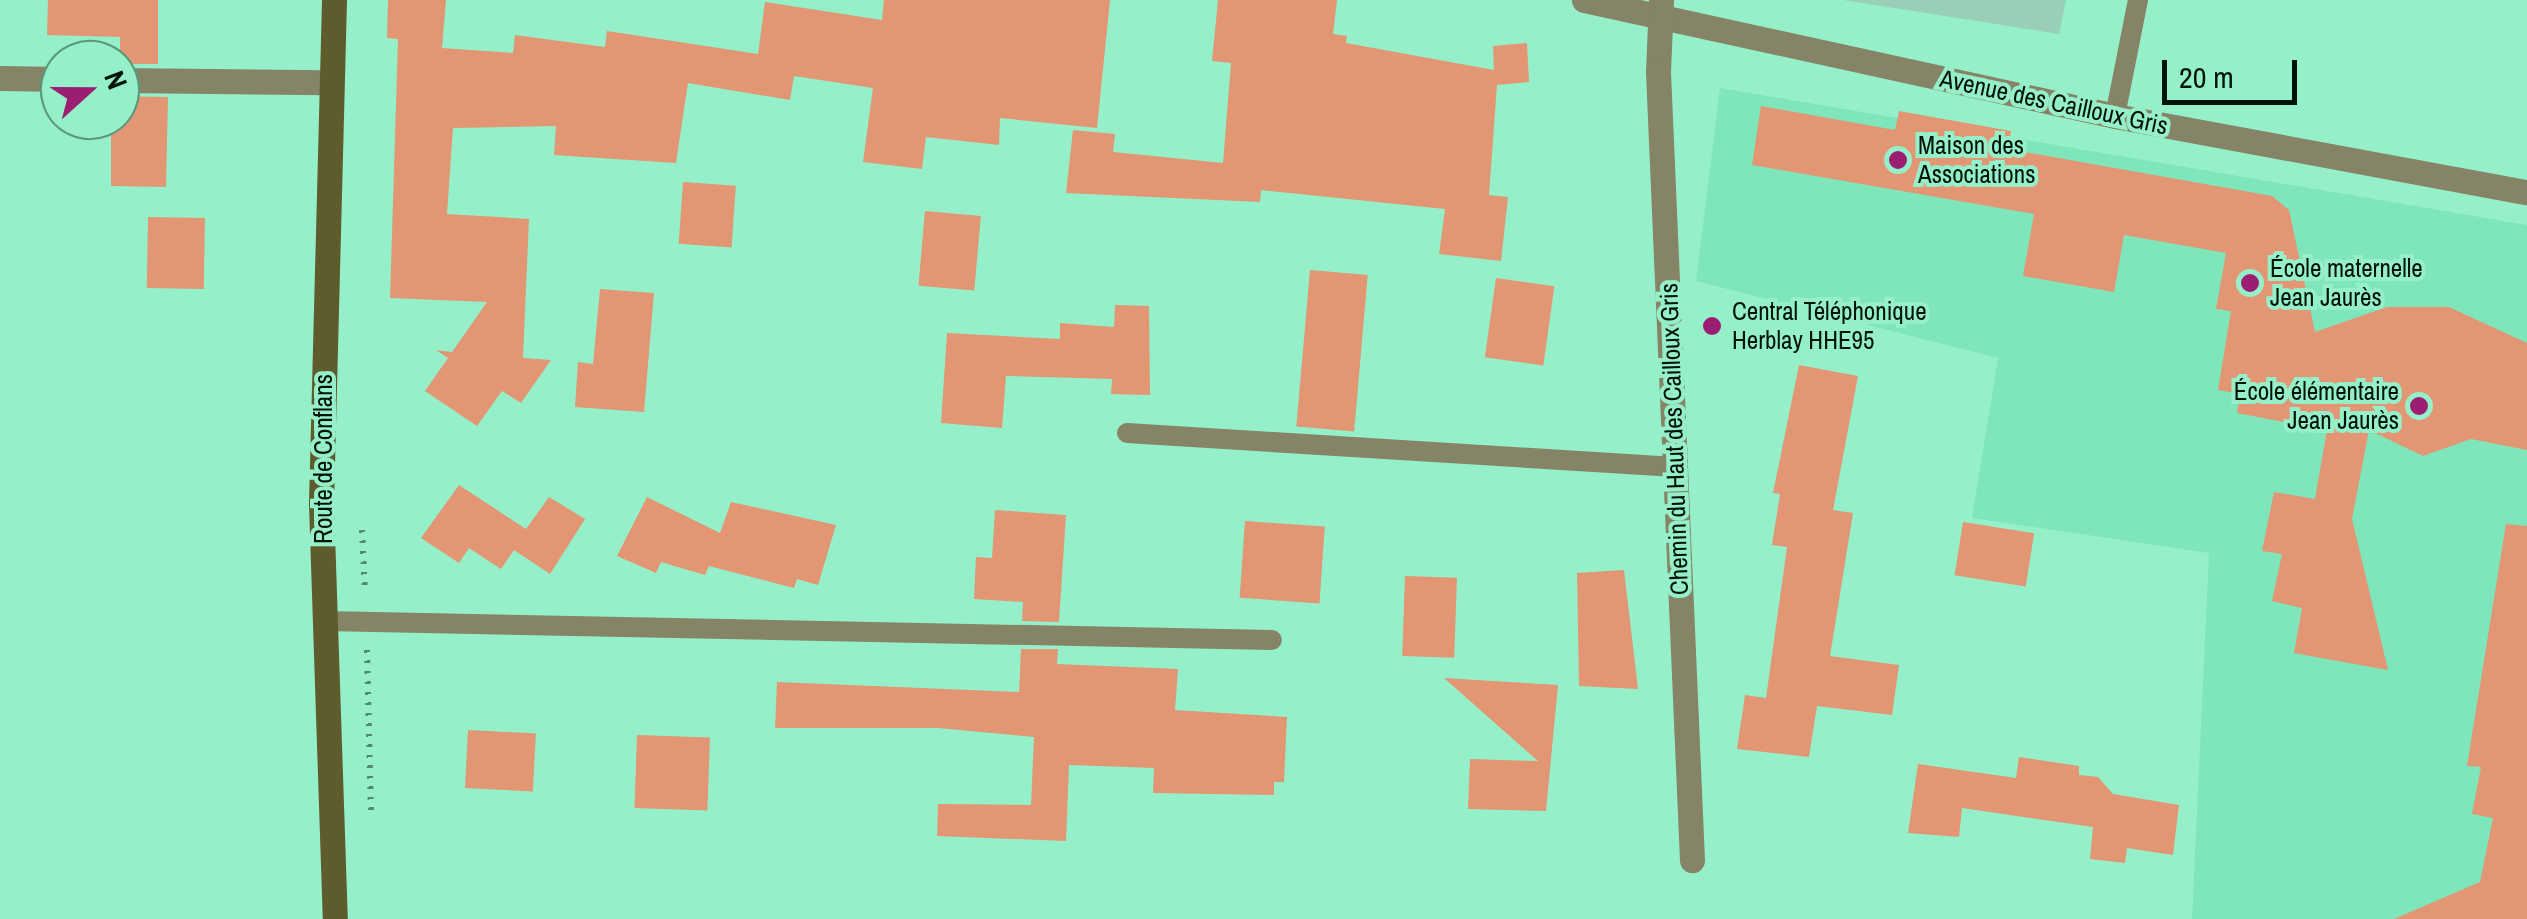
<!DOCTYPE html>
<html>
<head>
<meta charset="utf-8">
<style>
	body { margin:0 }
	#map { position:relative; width:2527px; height:919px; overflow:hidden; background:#95f0c9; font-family:"Archivo Narrow",sans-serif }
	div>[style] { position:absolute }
	.built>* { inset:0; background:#7fe5ba }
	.green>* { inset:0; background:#9acfb7 }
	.building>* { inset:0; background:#e29673; transform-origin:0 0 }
	.path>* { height:6px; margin-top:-3px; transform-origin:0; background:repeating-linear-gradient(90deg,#518a71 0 2.5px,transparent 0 10.5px) }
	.lane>* { height:20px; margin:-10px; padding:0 10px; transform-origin:10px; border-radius:10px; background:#868466 }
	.street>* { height:25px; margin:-12.5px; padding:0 12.5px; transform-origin:12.5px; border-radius:12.5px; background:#868466 }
	.secondary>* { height:25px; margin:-12.5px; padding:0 12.5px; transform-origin:12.5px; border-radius:12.5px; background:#5e5b2d }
	.dots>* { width:28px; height:28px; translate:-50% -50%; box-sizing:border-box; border:5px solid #95f0c9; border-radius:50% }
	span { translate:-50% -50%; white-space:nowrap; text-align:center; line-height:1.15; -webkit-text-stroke:8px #95f0c9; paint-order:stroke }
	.street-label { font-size:25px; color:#001309 }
	.poi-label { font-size:25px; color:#001309 }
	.left { translate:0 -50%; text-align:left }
	.right { translate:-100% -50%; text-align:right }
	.north { position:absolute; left:40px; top:40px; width:100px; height:100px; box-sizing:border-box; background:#95f0c9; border:2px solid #59987c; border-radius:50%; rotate:69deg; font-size:28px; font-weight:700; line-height:40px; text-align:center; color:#001309 }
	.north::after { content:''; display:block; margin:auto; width:35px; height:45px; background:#9c1e73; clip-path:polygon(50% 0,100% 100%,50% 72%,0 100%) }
	.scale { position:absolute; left:2162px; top:60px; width:135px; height:45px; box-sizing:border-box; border:5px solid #001309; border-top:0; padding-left:12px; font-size:30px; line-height:35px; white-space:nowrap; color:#001309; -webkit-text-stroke:8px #95f0c9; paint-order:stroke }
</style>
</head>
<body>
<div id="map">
	<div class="built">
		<i style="clip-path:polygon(1720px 88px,2527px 225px,2527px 919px,2192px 919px,2209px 553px,1972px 518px,1998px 358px,1696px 281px)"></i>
	</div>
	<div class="green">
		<i style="clip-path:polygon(1843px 0,2066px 0,2059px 34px)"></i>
	</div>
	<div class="building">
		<i style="clip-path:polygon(48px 0,158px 0,158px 64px,120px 64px,120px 37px,47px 35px)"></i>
		<i style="clip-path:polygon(388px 0,446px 0,442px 48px,513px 53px,515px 35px,605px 47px,607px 31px,758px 54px,765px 2px,882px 20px,884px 0,1110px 0,1097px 128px,1000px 118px,999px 145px,926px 137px,922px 169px,863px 162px,873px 88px,794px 76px,790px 100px,688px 83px,676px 163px,554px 155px,556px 126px,453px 128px,447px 214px,529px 219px,523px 358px,551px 360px,521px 403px,502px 391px,477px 426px,425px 391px,448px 358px,436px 350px,452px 352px,487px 302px,390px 298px,398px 39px,387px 38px)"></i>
		<i style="clip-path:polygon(1218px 0,1337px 0,1333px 34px,1347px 36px,1346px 43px,1494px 70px,1493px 46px,1527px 43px,1529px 82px,1497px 85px,1489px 195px,1508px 197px,1501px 261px,1439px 254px,1445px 209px,1261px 190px,1260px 202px,1066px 193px,1073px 130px,1115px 134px,1113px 152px,1223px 163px,1231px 63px,1212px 61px)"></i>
		<i style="clip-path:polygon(120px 96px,168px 97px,166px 187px,111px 186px,111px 120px,120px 120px)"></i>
		<i style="clip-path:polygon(1761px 106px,1895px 130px,1899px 111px,2011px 131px,2008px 149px,2272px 196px,2289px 210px,2315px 332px,2387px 307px,2449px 307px,2527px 343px,2527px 450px,2471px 439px,2423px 456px,2369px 430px,2352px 519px,2388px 670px,2294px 653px,2302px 608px,2272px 601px,2282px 554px,2262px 551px,2274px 492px,2315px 499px,2327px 430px,2237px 413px,2240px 394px,2218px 390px,2231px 311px,2216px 309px,2226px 253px,2124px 235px,2114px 292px,2023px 276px,2034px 214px,1752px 165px)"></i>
		<i style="left:683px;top:182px;width:53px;height:62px;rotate:4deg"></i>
		<i style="left:925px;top:211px;width:56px;height:75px;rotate:5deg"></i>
		<i style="left:205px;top:218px;width:71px;height:57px;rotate:91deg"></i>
		<i style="left:1310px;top:270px;width:58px;height:157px;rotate:5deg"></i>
		<i style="left:1496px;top:278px;width:59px;height:80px;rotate:8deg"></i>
		<i style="clip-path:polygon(600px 289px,654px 293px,644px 412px,575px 407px,578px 362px,593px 364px)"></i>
		<i style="clip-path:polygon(1115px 305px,1149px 306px,1150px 395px,1111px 394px,1112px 379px,1006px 376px,1002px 428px,941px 423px,947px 333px,1060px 339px,1060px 323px,1114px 327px)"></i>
		<i style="clip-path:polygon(1799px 365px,1858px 376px,1833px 510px,1853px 513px,1830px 656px,1899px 665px,1892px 715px,1817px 706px,1809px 757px,1737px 749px,1745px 695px,1766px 698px,1787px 547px,1772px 545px,1780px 494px,1773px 493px)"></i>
		<i style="clip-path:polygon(459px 485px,526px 529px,549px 497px,585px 519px,550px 574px,514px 550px,501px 569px,469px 548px,459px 563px,421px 538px)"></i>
		<i style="clip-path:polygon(647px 497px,720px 533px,731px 502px,836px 525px,818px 585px,797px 579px,794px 588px,709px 566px,705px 575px,661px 562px,656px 573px,617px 556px)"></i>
		<i style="clip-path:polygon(995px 510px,1066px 515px,1059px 622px,1022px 621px,1023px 602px,974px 599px,976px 557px,992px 558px)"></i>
		<i style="left:1245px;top:521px;width:80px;height:77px;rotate:4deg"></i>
		<i style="left:1963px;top:522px;width:72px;height:54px;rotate:9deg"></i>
		<i style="clip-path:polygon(2506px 524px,2527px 526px,2527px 919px,2394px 919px,2480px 882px,2493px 818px,2472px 814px,2481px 767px,2467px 766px)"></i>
		<i style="clip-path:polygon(1624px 570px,1638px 689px,1579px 686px,1577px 573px)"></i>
		<i style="left:1405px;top:576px;width:52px;height:80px;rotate:2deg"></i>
		<i style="clip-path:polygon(1021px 649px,1058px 649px,1057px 664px,1178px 669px,1175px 710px,1287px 717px,1284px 782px,1274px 782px,1274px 795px,1153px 793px,1154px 768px,1069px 765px,1066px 841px,937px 836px,938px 804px,1031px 805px,1034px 737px,938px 728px,775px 728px,777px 682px,1019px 692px)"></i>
		<i style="clip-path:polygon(1444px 678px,1558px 685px,1546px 811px,1468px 809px,1470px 759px,1538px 761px)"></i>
		<i style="left:468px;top:730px;width:68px;height:58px;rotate:3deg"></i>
		<i style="left:637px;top:735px;width:73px;height:73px;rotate:2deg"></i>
		<i style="clip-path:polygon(2019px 757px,2079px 766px,2079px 775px,2098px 777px,2113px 794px,2179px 805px,2173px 855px,2127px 848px,2125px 863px,2090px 859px,2093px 827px,1962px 808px,1959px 837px,1908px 833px,1918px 764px,2016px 778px)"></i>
	</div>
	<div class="path">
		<i style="left:362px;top:530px;width:63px;rotate:87.3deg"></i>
		<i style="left:367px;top:650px;width:168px;rotate:88.6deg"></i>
	</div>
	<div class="lane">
		<i style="left:2115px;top:116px;width:118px;rotate:-78.8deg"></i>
		<i style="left:1127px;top:433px;width:549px;rotate:3.55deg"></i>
		<i style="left:325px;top:621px;width:947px;rotate:1.15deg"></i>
	</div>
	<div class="street">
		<i style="left:1584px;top:0;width:544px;rotate:12.32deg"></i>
		<i style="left:2115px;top:116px;width:419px;rotate:10.5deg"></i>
		<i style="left:1661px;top:0;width:72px;rotate:92.4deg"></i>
		<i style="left:1658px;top:72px;width:789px;rotate:87.53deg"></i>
		<i style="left:0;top:78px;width:60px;rotate:1deg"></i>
		<i style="left:120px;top:80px;width:208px;rotate:0.6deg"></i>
	</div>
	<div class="secondary">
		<i style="left:334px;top:0;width:503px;rotate:91.48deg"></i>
		<i style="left:321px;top:503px;width:416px;rotate:88.1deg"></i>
	</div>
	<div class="dots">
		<i style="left:1898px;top:160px;background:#9c1e73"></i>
		<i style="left:2250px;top:283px;background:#9c1e73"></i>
		<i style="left:1712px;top:326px;background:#9c1e73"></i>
		<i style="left:2419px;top:406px;background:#9c1e73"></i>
	</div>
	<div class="street-label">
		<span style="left:2054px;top:102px;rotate:12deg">Avenue des Cailloux Gris</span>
		<span style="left:1674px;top:439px;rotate:-92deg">Chemin du Haut des Cailloux Gris</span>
		<span style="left:323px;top:459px;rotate:-90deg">Route de Conflans</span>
	</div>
	<div class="poi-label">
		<span class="left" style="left:1918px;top:160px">Maison des<br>Associations</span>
		<span class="left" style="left:2270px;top:283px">École maternelle<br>Jean Jaurès</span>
		<span class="left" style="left:1732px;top:326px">Central Téléphonique<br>Herblay HHE95</span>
		<span class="right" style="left:2399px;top:406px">École élémentaire<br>Jean Jaurès</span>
	</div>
	<div class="north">N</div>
	<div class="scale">20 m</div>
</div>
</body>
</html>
